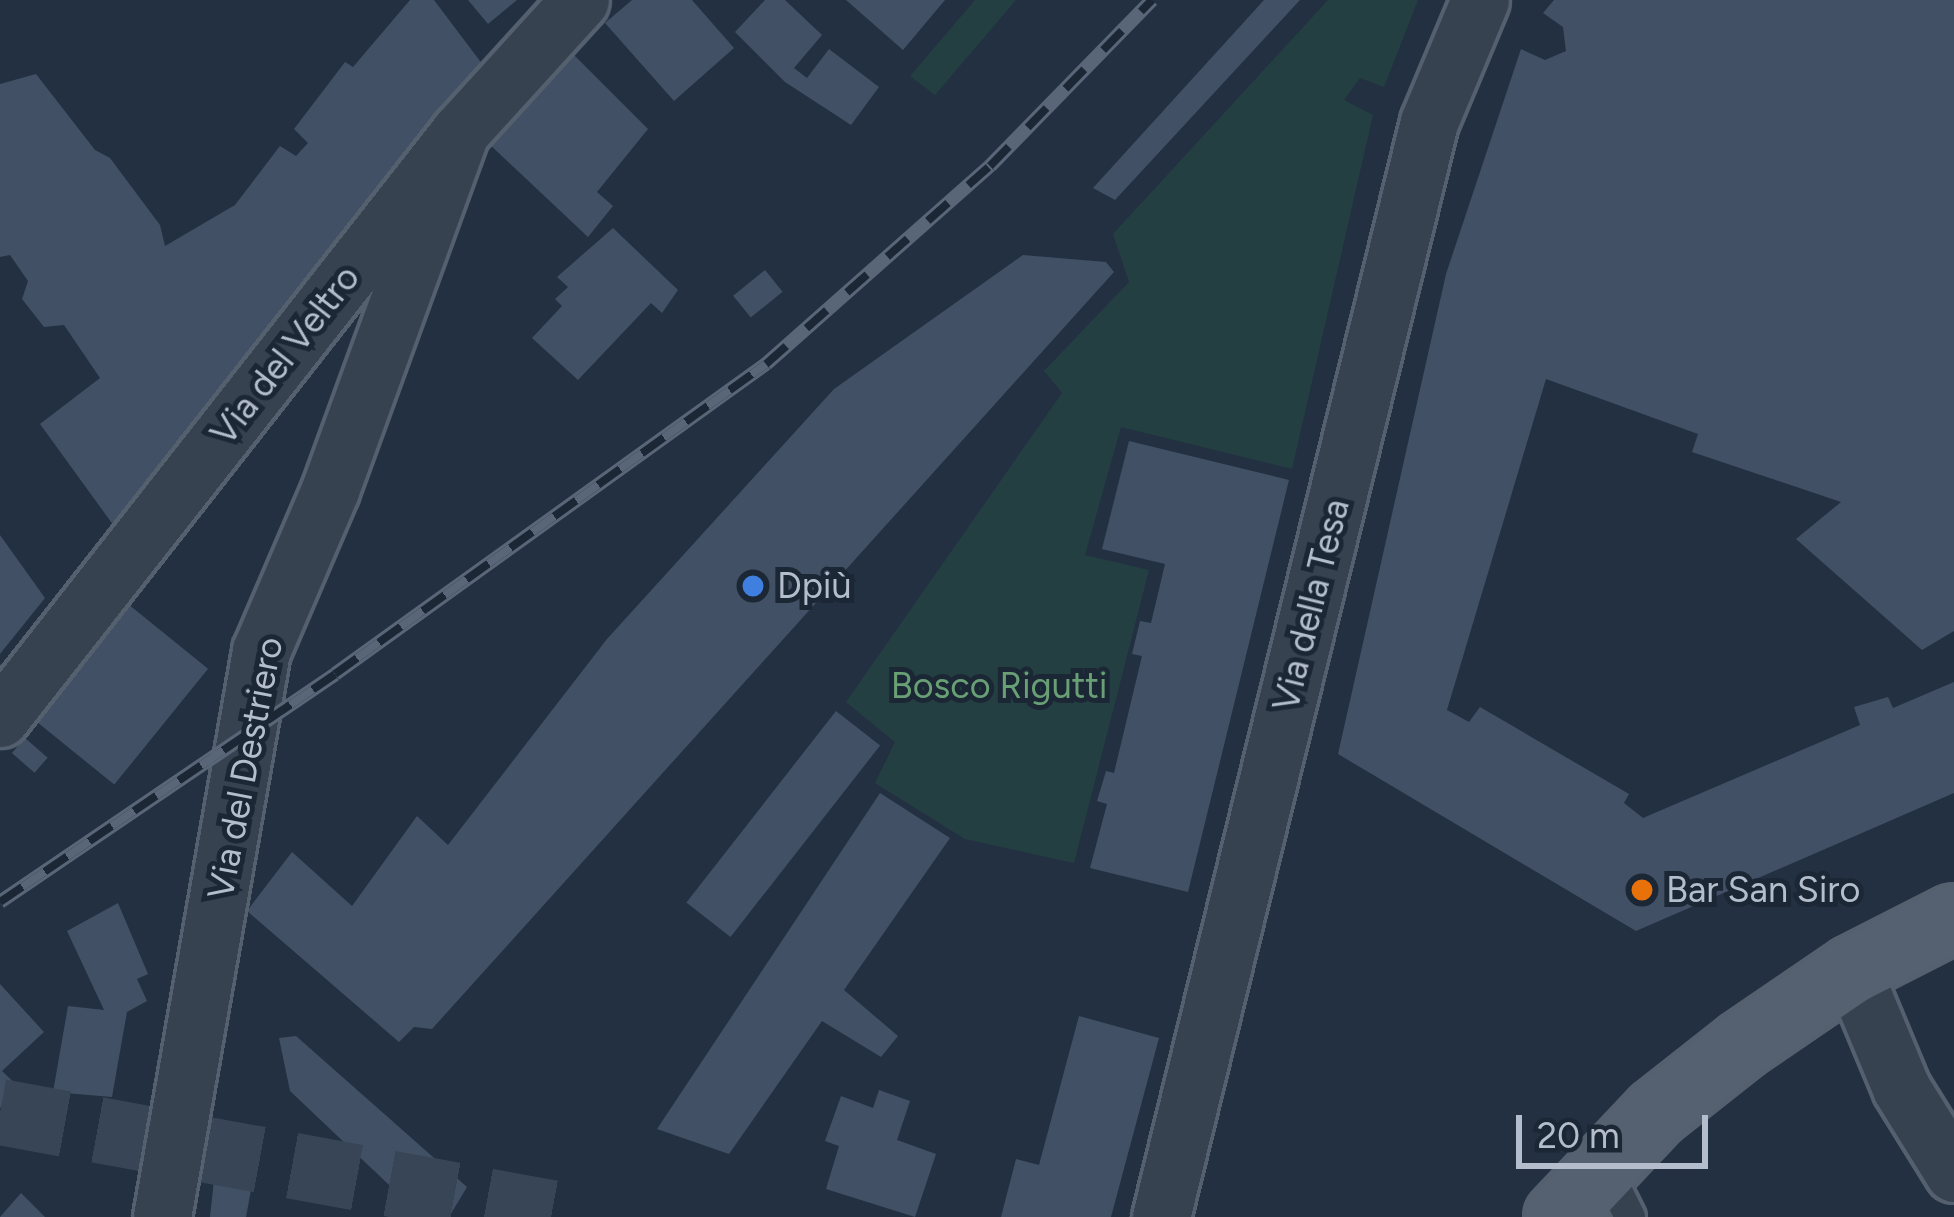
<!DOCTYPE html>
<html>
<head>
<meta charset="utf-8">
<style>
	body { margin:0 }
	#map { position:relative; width:1954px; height:1217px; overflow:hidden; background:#223042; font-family:Figtree,sans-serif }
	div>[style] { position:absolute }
	.green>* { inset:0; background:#243f42 }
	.building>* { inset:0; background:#415064; transform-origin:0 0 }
	.primary-tunnel>* { height:66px; margin-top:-33px; transform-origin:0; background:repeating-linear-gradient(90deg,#384557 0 66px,transparent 0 99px) }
	.roads { filter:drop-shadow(3px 0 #55606f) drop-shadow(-3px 0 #55606f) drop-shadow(0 3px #55606f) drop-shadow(0 -3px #55606f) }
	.service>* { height:30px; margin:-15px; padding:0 15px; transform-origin:15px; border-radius:15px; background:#374251 }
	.minor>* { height:57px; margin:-28.5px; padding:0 28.5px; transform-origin:28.5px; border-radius:28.5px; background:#374251 }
	.primary>* { height:66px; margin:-33px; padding:0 33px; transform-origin:33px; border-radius:33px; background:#556171 }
	.rail>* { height:14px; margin-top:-7px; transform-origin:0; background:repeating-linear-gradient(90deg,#1c2736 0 27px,#586678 0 54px); box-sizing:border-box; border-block:3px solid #586678 }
	.dots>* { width:33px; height:33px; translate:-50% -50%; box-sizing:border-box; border:6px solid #1c2736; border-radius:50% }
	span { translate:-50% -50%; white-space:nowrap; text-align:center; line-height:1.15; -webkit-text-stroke:10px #1c2736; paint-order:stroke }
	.street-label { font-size:36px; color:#b3bdcc }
	.poi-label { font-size:36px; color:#b3bdcc }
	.left { translate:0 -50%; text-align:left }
	.park-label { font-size:36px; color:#689f74 }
	.scale { position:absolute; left:1516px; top:1115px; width:192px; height:54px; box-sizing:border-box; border:6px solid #b3bdcc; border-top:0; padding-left:15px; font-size:36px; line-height:42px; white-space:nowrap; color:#b3bdcc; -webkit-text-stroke:9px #1c2736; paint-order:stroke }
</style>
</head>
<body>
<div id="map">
	<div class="green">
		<i style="clip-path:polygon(975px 0,1016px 0,935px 95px,910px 76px)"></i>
		<i style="clip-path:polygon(1328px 0,1418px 0,1384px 87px,1360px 78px,1344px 100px,1373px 115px,1292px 469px,1121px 427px,1085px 555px,1149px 570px,1074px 863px,965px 839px,875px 783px,895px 742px,846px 702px,1062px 393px,1044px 371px,1129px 282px,1113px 234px)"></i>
	</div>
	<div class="building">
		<i style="clip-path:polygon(410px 0,434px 0,483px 65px,299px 288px,119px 533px,40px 424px,100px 378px,64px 325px,44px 327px,22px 299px,28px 281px,10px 255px,0 257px,0 84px,36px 74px,95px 150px,110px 158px,160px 225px,165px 246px,235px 205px,280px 146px,296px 156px,308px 143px,294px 129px,345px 62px,353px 67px)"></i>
		<i style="clip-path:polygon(468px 0,517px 0,488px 24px)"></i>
		<i style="clip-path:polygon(632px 0,692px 0,734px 48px,674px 101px,605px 23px)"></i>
		<i style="clip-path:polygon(765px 0,785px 0,822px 35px,794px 68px,807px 78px,829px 49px,879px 87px,851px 125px,785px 82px,735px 32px)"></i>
		<i style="clip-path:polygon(846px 0,945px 0,903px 50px)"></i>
		<i style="clip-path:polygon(1264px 0,1300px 0,1115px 200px,1093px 188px)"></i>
		<i style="clip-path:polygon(1554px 0,1954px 0,1954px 631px,1922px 650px,1796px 539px,1841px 502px,1692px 452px,1698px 434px,1546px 379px,1447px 710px,1469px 722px,1480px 707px,1629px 794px,1624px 803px,1643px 818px,1860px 725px,1854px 707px,1888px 697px,1893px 708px,1954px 682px,1954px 793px,1636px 931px,1338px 754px,1446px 274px,1521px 49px,1545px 60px,1566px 51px,1563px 27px,1543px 13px)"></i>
		<i style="clip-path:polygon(564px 45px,648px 129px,597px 192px,613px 206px,588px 237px,487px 142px)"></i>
		<i style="clip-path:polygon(613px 228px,678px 290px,662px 313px,651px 303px,578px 380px,532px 338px,562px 306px,555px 299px,568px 287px,557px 277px)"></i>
		<i style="clip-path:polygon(1023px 255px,1106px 262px,1114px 272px,432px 1029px,414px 1027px,399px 1042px,247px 911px,292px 852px,352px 906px,417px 816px,448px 845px,607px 639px,834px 389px)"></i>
		<i style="left:765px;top:270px;width:28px;height:41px;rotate:51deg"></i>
		<i style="clip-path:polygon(1129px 441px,1289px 480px,1188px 892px,1090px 868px,1107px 804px,1097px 801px,1106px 771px,1114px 773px,1142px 656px,1132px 654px,1140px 621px,1151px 623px,1165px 564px,1102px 549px)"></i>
		<i style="clip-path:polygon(0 535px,45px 598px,0 654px)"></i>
		<i style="left:128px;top:604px;width:103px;height:149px;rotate:39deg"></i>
		<i style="left:836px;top:711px;width:56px;height:243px;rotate:38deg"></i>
		<i style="left:25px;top:738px;width:30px;height:20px;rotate:41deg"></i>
		<i style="clip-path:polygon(880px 793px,950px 838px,844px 990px,898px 1036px,881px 1057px,822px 1021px,729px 1154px,657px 1129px)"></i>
		<i style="clip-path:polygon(118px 903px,148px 974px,137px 979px,147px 1001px,127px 1012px,112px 1097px,53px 1092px,68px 1006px,104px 1010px,67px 931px)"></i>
		<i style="clip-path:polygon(0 984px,44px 1032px,2px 1071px,21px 1089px,0 1108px)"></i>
		<i style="clip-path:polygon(1079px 1016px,1159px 1038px,1111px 1217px,1001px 1217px,1016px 1159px,1039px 1165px)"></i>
		<i style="clip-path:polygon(296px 1036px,467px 1187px,449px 1217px,396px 1217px,406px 1201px,290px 1091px,279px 1038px)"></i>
		<i style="clip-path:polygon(879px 1090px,910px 1101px,897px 1140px,936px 1154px,915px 1217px,826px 1189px,839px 1146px,825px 1141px,841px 1096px,873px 1108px)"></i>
		<i style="clip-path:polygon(215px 1171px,251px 1190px,246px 1217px,210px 1217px)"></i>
		<i style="clip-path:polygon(21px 1193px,45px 1217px,0 1217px)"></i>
	</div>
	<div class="primary-tunnel">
		<i style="left:0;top:1112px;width:582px;rotate:10.4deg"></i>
	</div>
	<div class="roads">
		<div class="service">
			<i style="left:1604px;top:1165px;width:58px;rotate:63.4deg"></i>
		</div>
		<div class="minor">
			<i style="left:0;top:718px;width:745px;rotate:-51.87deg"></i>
			<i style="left:460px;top:132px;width:178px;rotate:-47.7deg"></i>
			<i style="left:1852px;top:970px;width:128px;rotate:67.4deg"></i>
			<i style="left:1901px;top:1088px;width:100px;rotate:58.1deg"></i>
			<i style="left:162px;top:1217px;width:575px;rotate:-80.08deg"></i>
			<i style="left:261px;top:651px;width:175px;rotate:-66.8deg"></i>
			<i style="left:330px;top:490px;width:381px;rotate:-70deg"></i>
			<i style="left:1161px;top:1217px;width:1127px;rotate:-76.25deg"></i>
			<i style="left:1429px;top:122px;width:132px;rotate:-67.3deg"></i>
		</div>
		<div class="primary">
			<i style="left:1558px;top:1217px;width:143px;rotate:-46.7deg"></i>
			<i style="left:1656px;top:1113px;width:110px;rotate:-38.3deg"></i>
			<i style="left:1742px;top:1045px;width:133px;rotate:-34.3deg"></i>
			<i style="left:1852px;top:970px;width:114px;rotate:-27deg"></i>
		</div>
	</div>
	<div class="rail">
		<i style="left:0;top:902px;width:405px;rotate:-34.2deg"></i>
		<i style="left:335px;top:674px;width:531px;rotate:-35.73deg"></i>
		<i style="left:766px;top:364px;width:299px;rotate:-41.5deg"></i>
		<i style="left:990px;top:166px;width:232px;rotate:-45.7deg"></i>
	</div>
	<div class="dots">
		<i style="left:753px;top:586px;background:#3f7fe0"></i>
		<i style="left:1642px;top:890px;background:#e8710a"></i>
	</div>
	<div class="street-label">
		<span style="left:285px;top:355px;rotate:-52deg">Via del Veltro</span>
		<span style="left:1311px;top:605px;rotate:-76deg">Via della Tesa</span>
		<span style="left:245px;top:768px;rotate:-79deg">Via del Destriero</span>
	</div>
	<div class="poi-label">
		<span class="left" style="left:777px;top:586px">Dpiù</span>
		<span class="left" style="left:1666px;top:890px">Bar San Siro</span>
	</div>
	<div class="park-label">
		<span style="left:999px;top:686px">Bosco Rigutti</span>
	</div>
	<div class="scale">20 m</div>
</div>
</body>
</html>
